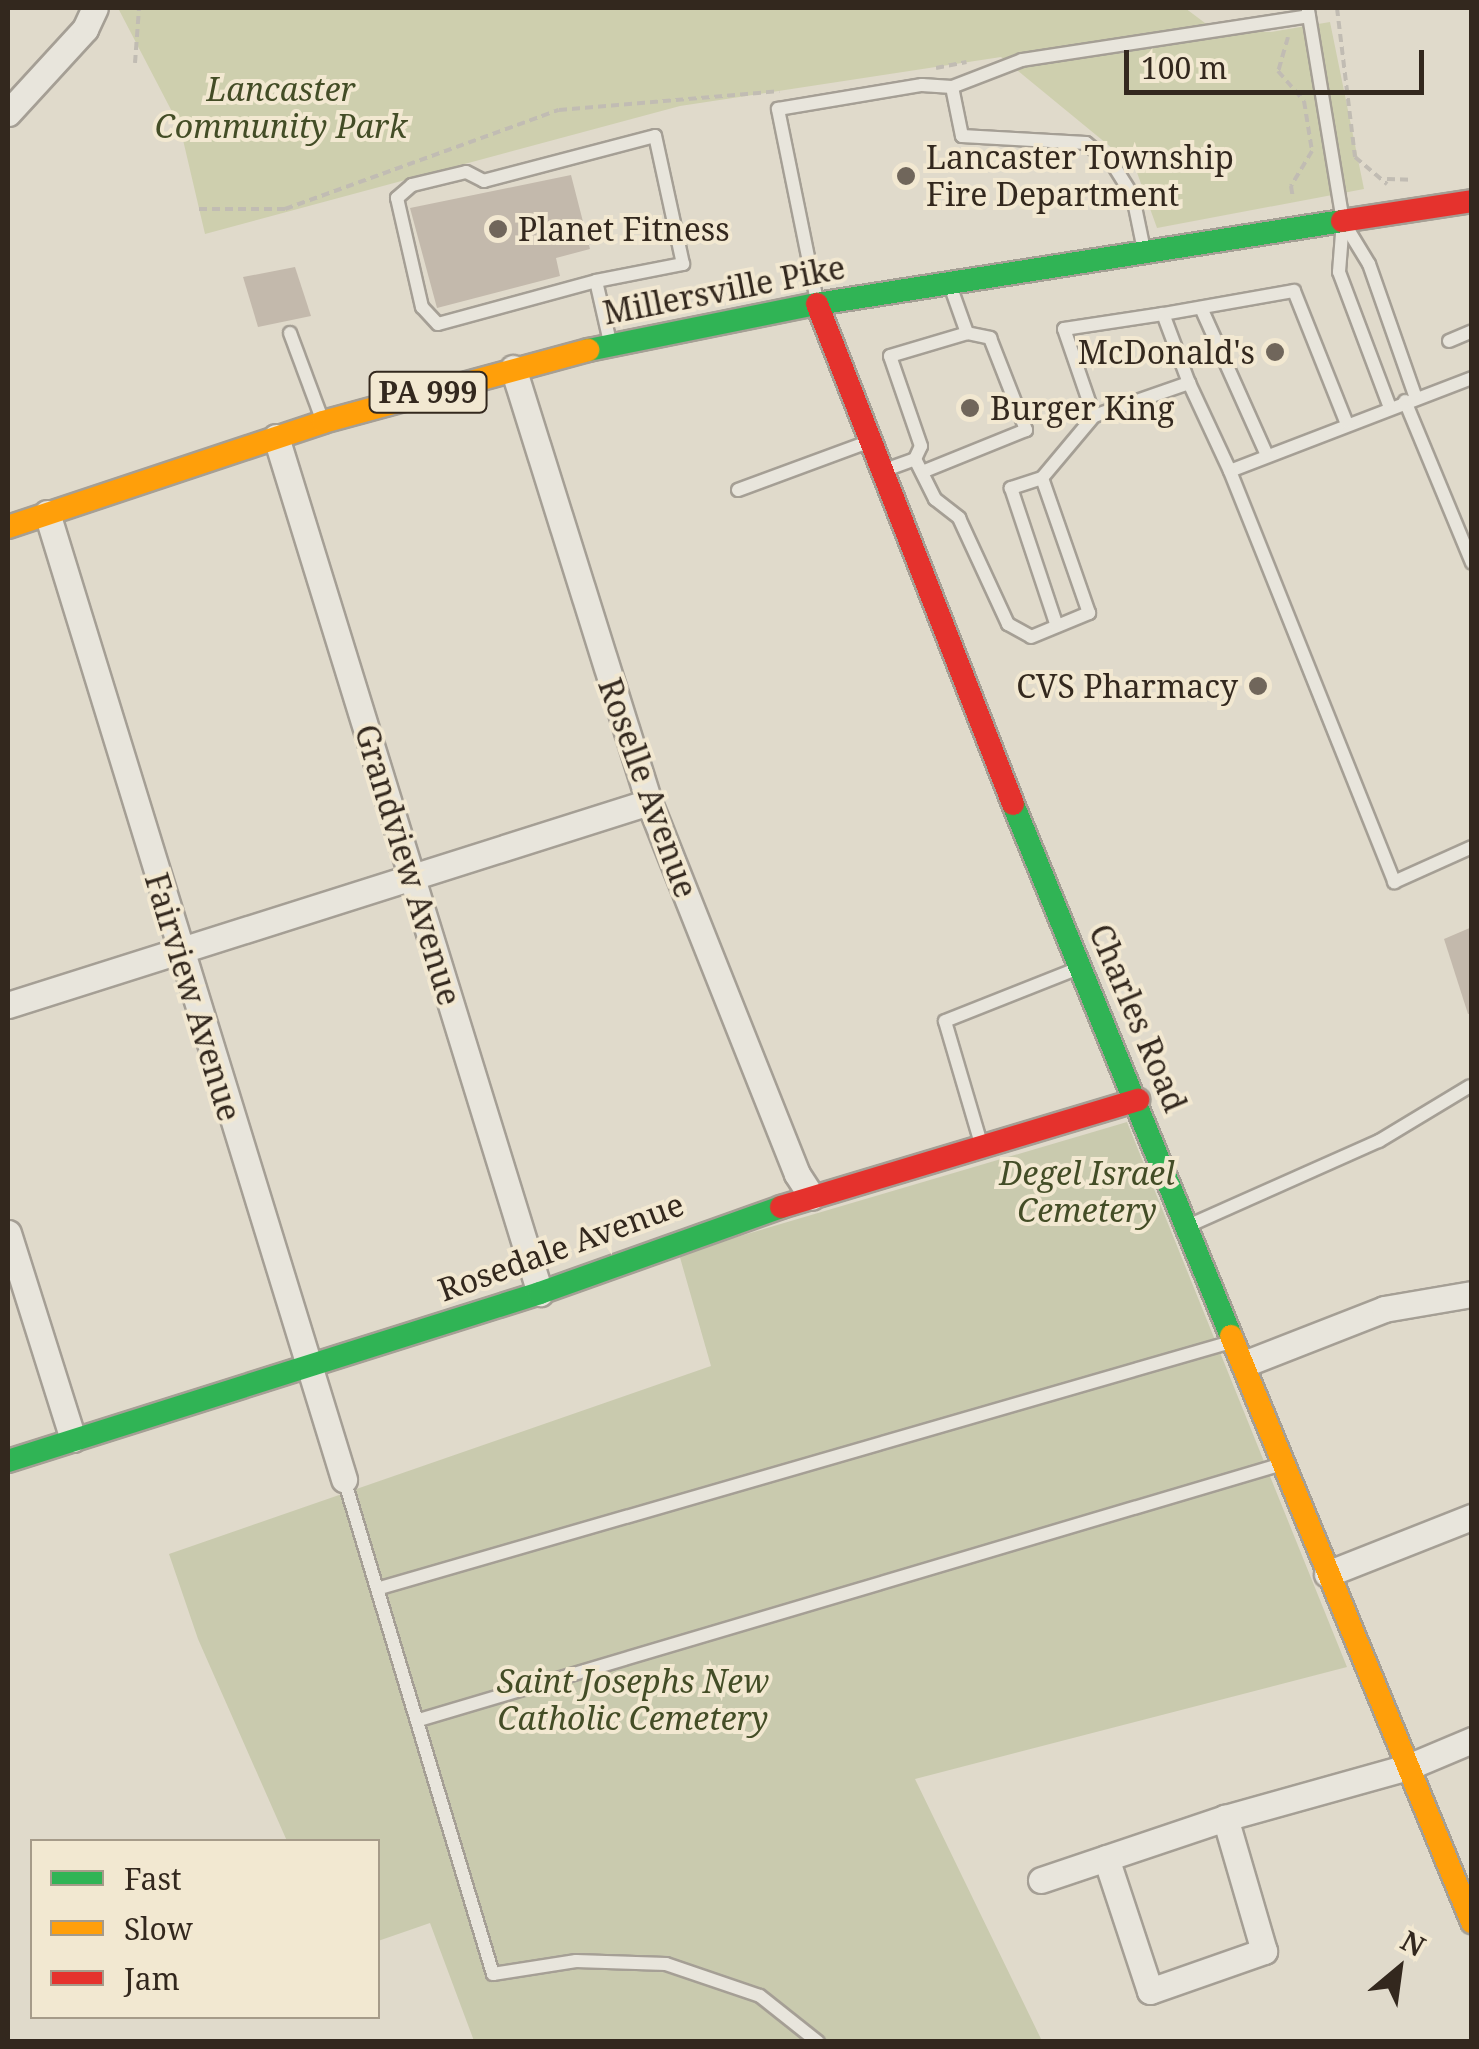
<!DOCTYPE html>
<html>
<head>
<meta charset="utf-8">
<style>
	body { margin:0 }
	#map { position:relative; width:1479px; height:2049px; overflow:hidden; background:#e0dacb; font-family:"Noto Serif",serif }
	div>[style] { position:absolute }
	.green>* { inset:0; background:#cecfae }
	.cemetery>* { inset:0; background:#c9caae }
	.building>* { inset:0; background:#c3b9ac }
	.path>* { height:4px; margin-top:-2px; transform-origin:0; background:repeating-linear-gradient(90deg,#c1bcb3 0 8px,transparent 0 13px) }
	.roads { filter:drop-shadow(2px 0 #a59f95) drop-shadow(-2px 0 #a59f95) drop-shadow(0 2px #a59f95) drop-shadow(0 -2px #a59f95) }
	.lane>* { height:12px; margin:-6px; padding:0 6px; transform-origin:6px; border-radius:6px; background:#e8e5dc }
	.street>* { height:25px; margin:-12.5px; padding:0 12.5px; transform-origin:12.5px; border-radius:12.5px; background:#e8e5dc }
	.fast>* { height:22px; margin:-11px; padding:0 11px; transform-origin:11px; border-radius:11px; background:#30b455 }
	.slow>* { height:22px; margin:-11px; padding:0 11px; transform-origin:11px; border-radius:11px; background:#ff9f0a }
	.jam>* { height:22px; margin:-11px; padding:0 11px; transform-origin:11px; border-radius:11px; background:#e5322d }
	.dots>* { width:28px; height:28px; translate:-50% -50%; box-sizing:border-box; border:5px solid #f2e8d1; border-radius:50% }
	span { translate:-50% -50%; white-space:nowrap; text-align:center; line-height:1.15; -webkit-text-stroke:8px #f2e8d1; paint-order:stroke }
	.shield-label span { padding:2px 8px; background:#f2e8d1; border:2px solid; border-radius:8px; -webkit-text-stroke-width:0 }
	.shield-label { font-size:30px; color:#33281e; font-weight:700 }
	.park-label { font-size:32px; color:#434d26; font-style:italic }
	.poi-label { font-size:32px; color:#33281e }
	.left { translate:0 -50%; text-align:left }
	.right { translate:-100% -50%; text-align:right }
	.street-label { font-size:32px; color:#33281e }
	.frame { position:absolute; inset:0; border:10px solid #33281e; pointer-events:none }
	.legend { position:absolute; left:30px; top:1839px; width:350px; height:180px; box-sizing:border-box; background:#f2e8d1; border:2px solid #a69b89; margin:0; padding:12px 18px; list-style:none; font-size:30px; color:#33281e }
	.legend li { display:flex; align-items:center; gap:20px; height:50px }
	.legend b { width:50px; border:2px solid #a69b89 }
	.north { position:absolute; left:1349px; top:1919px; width:100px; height:100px; -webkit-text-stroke:8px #f2e8d1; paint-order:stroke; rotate:29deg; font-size:28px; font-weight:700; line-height:40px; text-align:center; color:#33281e }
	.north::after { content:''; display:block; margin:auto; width:35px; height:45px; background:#33281e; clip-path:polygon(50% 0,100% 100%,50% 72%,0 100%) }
	.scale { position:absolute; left:1124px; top:50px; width:300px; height:45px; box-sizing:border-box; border:5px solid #33281e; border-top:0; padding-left:12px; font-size:30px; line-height:35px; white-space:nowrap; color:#33281e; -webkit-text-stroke:8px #f2e8d1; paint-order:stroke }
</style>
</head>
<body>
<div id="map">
	<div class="green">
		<i style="clip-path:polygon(118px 8px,1185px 8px,1213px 29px,1271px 32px,1330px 22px,1364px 189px,1157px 228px,1135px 167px,1001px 57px,680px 106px,205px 234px,180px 127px)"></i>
	</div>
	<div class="cemetery">
		<i style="clip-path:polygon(1127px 1122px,1347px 1667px,915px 1779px,1042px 2041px,474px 2041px,430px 1923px,378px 1941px,378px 1842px,287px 1841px,198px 1639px,169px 1554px,711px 1366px,679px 1254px)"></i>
	</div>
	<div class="building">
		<i style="clip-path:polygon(571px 175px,590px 249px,556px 258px,560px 276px,437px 308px,410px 208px)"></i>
		<i style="clip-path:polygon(295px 267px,311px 316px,258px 327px,243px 277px)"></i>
		<i style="clip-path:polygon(1472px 927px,1472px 1013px,1468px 1014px,1444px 939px)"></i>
	</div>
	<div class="path">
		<i style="left:1337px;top:8px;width:150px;rotate:83.1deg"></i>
		<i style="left:1355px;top:157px;width:42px;rotate:40.2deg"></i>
		<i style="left:1288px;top:37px;width:35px;rotate:106deg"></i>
		<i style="left:1278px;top:71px;width:40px;rotate:49deg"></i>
		<i style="left:1304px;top:101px;width:51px;rotate:80.9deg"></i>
		<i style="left:1312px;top:151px;width:41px;rotate:121deg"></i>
		<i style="left:1291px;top:186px;width:13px;rotate:81deg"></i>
		<i style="left:135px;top:63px;width:55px;rotate:-85.8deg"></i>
		<i style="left:936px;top:68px;width:31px;rotate:-11deg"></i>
		<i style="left:1387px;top:179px;width:25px;rotate:2deg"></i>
		<i style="left:199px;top:209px;width:86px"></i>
		<i style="left:285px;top:209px;width:291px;rotate:-19.9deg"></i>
		<i style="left:559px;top:110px;width:221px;rotate:-4.9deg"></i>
	</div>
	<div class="roads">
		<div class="lane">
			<i style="left:1308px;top:10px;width:214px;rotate:80.6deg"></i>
			<i style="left:1343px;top:221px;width:51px;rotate:94.5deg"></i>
			<i style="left:1339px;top:272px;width:142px;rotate:69.4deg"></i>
			<i style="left:952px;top:87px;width:50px;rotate:78.5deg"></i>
			<i style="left:962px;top:136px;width:124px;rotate:3.2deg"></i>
			<i style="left:1086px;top:143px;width:36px;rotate:39deg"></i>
			<i style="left:1114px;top:166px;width:36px;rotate:58deg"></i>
			<i style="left:1133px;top:197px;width:54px;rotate:78.3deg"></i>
			<i style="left:1347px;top:228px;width:42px;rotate:58.6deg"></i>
			<i style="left:1369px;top:264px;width:142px;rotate:70.7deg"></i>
			<i style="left:596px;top:281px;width:89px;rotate:-11.1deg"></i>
			<i style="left:683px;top:264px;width:131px;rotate:-102.3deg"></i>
			<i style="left:655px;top:136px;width:177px;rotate:165.3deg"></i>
			<i style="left:484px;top:181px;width:20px;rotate:-153deg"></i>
			<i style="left:466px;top:172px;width:56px;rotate:166.5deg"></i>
			<i style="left:412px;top:185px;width:20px;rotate:139deg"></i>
			<i style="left:397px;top:198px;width:112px;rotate:77.1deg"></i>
			<i style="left:422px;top:307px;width:23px;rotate:47deg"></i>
			<i style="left:438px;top:324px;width:164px;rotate:-15.2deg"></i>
			<i style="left:596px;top:281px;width:63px;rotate:77.1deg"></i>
			<i style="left:951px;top:288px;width:48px;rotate:70.4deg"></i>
			<i style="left:817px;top:301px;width:196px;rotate:-101.5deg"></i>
			<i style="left:778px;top:109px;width:146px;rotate:-9.5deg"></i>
			<i style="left:922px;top:85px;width:30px;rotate:4deg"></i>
			<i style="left:952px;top:87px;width:75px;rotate:-21.1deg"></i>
			<i style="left:1022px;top:60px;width:290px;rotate:-8.7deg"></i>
			<i style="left:1202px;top:310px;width:159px;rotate:65.9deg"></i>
			<i style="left:290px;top:333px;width:92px;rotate:69.6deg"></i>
			<i style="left:1449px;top:341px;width:25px;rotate:-23deg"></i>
			<i style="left:1472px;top:378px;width:259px;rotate:159deg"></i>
			<i style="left:1230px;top:471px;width:443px;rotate:68.2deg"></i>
			<i style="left:1394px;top:882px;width:85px;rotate:-24.2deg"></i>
			<i style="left:1189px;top:383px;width:97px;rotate:65deg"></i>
			<i style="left:1405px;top:401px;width:175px;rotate:67.5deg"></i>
			<i style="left:1094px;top:416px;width:92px;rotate:-109deg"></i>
			<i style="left:1064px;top:329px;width:100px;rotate:-8.6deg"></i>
			<i style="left:915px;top:459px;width:45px;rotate:63.4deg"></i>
			<i style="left:935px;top:499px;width:31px;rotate:38deg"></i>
			<i style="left:959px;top:518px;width:117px;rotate:65.2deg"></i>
			<i style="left:1008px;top:624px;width:26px;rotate:29deg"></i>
			<i style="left:1031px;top:637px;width:63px;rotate:-22.5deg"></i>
			<i style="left:1089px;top:613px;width:143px;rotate:-109.2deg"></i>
			<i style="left:1042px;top:478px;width:81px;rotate:-50deg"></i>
			<i style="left:1094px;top:416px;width:101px;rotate:-19.2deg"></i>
			<i style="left:1189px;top:383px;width:74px;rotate:-110.6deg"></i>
			<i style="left:1163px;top:314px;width:133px;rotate:-10deg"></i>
			<i style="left:1294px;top:291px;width:141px;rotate:68.3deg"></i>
			<i style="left:885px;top:470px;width:32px;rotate:-20deg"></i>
			<i style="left:915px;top:459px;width:14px;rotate:-65deg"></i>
			<i style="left:921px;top:446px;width:95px;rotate:-109deg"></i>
			<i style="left:890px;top:356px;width:80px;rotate:-16.6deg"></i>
			<i style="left:967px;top:333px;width:24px;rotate:12deg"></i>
			<i style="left:990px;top:338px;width:99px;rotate:68.6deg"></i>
			<i style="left:1026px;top:430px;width:112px;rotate:158deg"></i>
			<i style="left:1042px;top:478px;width:33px;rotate:162deg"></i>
			<i style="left:1011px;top:488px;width:145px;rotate:71.6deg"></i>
			<i style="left:738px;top:490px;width:139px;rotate:-20.3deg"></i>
			<i style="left:982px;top:1147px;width:131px;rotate:-106.4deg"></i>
			<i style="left:945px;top:1021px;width:144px;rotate:-21.6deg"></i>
			<i style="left:1190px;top:1225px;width:207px;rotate:-24deg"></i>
			<i style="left:1379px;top:1141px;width:106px;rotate:-31.1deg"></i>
			<i style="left:344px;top:1479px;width:517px;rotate:73.25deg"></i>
			<i style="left:493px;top:1974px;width:84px;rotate:-8.9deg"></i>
			<i style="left:576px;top:1961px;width:90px;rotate:1.9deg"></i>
			<i style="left:666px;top:1964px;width:99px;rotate:18.8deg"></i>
			<i style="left:760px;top:1996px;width:74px;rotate:38.4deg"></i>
			<i style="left:380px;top:1588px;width:886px;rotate:-16.12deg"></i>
			<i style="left:419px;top:1720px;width:897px;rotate:-16.52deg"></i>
		</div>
		<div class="street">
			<i style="left:8px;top:113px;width:114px;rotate:-47.5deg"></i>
			<i style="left:85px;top:29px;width:23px;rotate:-65deg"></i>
			<i style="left:513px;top:368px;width:455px;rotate:72.6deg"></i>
			<i style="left:649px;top:802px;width:400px;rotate:68.3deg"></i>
			<i style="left:797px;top:1174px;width:27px;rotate:57deg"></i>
			<i style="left:276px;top:437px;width:896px;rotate:72.86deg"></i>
			<i style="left:47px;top:513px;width:1011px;rotate:72.91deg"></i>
			<i style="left:8px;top:1005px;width:672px;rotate:-17.57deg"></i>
			<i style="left:8px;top:1233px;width:216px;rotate:72.5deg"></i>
			<i style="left:1244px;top:1364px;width:150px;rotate:-21.4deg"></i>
			<i style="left:1384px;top:1309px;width:89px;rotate:-9.7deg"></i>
			<i style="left:1327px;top:1574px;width:156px;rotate:-21.5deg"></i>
			<i style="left:1106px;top:1858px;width:140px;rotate:71.7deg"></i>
			<i style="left:1150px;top:1991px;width:121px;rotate:-19.3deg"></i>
			<i style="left:1264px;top:1951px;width:139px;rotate:-106.3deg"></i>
			<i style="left:1041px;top:1880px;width:194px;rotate:-18.6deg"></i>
			<i style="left:1225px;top:1818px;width:190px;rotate:-15.6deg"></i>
			<i style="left:1408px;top:1767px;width:69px;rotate:-22.9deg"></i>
		</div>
		<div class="fast">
			<i style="left:588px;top:350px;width:234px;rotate:-11.4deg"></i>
			<i style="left:817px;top:304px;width:532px;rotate:-8.98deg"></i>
			<i style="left:1013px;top:804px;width:575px;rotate:67.72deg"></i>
			<i style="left:8px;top:1461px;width:558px;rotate:-17.53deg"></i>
			<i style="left:540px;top:1293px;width:256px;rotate:-19.6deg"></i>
		</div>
		<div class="slow">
			<i style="left:8px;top:527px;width:332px;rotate:-18.4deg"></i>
			<i style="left:323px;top:422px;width:275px;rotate:-15.2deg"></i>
			<i style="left:1231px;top:1336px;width:634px;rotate:67.64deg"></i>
		</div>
		<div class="jam">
			<i style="left:1342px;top:221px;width:132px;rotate:-8.7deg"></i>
			<i style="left:817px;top:304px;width:537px;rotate:68.59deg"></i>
			<i style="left:781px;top:1207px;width:373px;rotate:-16.7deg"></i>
		</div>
	</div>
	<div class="dots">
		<i style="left:906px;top:176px;background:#70665b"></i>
		<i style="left:498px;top:229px;background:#70665b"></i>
		<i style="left:1275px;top:352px;background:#70665b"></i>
		<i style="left:970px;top:408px;background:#70665b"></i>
		<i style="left:1258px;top:686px;background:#70665b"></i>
	</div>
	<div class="shield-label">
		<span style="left:428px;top:392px">PA 999</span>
	</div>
	<div class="park-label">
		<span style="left:281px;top:108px">Lancaster<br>Community Park</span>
		<span style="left:1087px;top:1192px">Degel Israel<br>Cemetery</span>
		<span style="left:633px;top:1700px">Saint Josephs New<br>Catholic Cemetery</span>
	</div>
	<div class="poi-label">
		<span class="left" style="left:926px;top:176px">Lancaster Township<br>Fire Department</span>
		<span class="left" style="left:518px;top:229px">Planet Fitness</span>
		<span class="right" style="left:1255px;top:352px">McDonald's</span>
		<span class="left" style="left:990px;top:408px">Burger King</span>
		<span class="right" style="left:1238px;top:686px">CVS Pharmacy</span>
	</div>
	<div class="street-label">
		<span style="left:724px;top:290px;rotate:-11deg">Millersville Pike</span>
		<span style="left:648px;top:788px;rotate:70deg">Roselle Avenue</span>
		<span style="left:408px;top:865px;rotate:73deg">Grandview Avenue</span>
		<span style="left:193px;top:997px;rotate:73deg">Fairview Avenue</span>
		<span style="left:1138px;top:1018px;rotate:67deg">Charles Road</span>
		<span style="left:561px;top:1247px;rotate:-20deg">Rosedale Avenue</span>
	</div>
	<div class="frame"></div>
	<ul class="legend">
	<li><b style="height:12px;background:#30b455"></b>Fast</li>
	<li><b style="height:12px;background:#ff9f0a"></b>Slow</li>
	<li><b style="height:12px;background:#e5322d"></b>Jam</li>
	</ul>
	<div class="north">N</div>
	<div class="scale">100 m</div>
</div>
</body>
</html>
